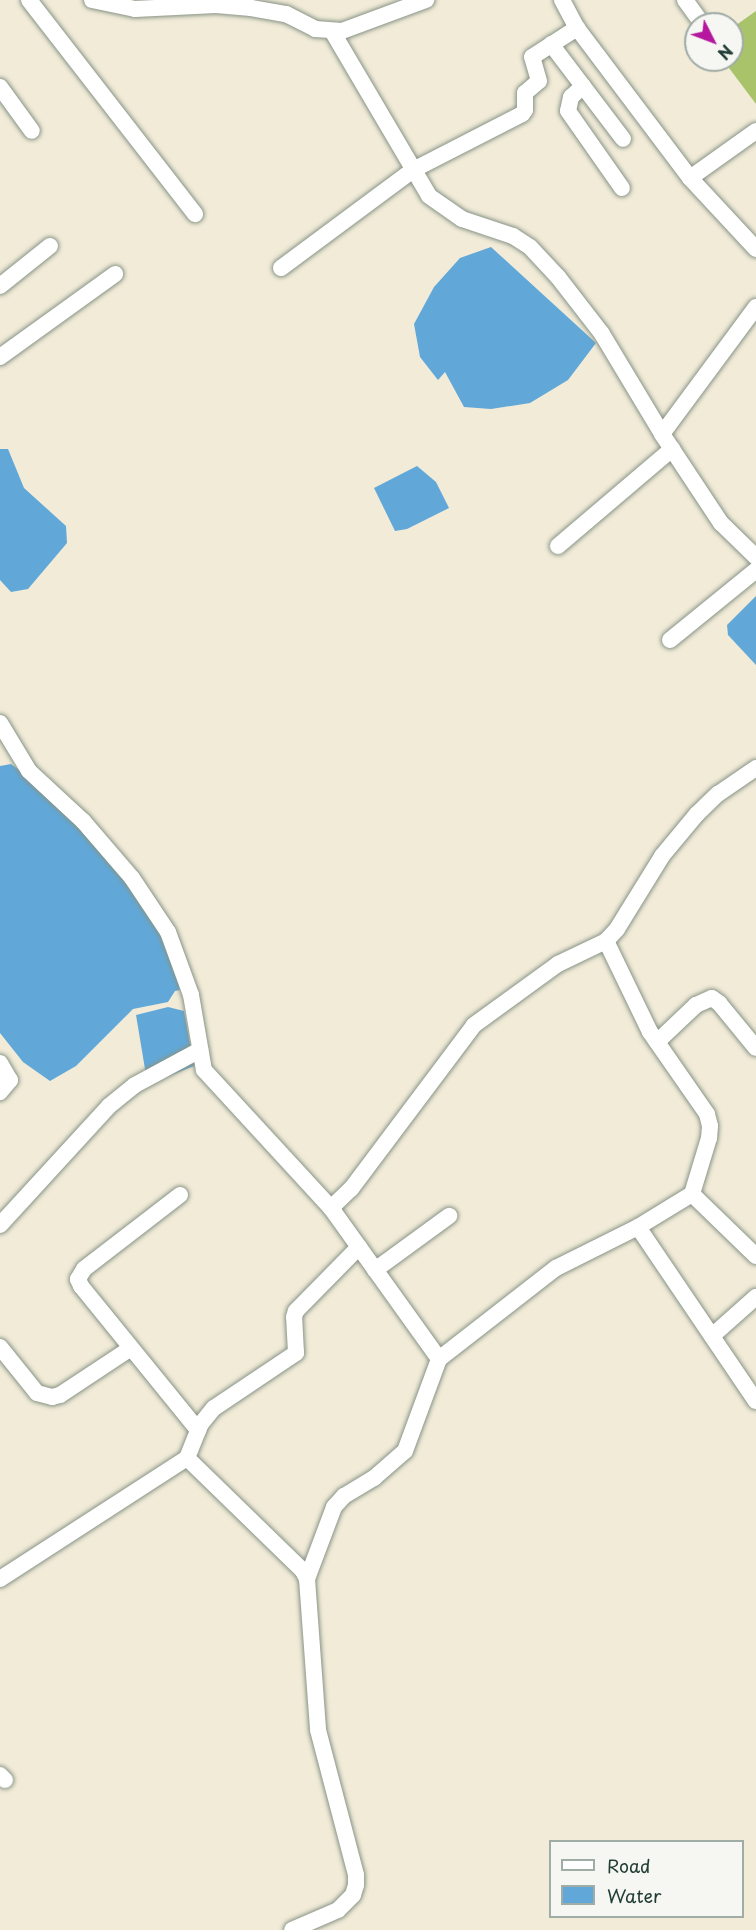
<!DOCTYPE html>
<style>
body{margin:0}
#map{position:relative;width:756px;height:1930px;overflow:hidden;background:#f1ebd8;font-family:"Playpen Sans",sans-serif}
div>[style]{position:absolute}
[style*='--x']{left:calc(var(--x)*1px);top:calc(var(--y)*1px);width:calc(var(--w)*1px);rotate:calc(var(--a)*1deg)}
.green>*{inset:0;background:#a8c369}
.water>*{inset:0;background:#61a8d8}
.roads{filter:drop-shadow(0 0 2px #889486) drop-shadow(0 0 2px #889486)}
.street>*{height:16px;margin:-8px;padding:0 8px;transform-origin:8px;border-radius:8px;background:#fff}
span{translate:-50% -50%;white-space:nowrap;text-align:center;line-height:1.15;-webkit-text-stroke:5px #f6f6f2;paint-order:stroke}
.legend{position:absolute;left:549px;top:1840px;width:195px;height:78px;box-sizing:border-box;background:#f6f6f2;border:2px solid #a0aca6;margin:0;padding:8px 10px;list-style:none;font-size:18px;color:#1f3d34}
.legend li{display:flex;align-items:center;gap:12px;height:30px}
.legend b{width:30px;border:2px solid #a0aca6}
.north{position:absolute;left:684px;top:12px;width:60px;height:60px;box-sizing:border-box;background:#f6f6f2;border:2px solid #a0aca6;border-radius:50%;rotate:132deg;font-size:16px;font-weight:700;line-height:24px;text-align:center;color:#1f3d34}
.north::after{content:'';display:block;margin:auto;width:21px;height:27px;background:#b5179e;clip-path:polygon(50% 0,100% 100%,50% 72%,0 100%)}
</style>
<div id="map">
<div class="green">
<i style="clip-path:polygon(756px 11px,756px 104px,723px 60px,732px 60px,732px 28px)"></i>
</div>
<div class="water">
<i style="clip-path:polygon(491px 247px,596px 343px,568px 380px,530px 403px,491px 409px,464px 407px,445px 372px,438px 380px,420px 357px,414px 324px,434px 287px,460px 258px)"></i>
<i style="clip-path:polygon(0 449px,8px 449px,24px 488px,66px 526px,67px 543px,28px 589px,11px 592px,0 580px)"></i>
<i style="clip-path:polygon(417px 466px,436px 482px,449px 508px,407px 529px,395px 531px,374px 488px)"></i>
<i style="clip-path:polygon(756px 596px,756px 665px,728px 635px,727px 625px)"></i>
<i style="clip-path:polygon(11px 764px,63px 802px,168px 932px,180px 990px,175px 991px,168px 1002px,133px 1009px,76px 1066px,50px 1081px,23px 1062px,0 1033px,0 766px)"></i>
<i style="clip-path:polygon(168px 1007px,184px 1011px,194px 1066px,164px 1078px,146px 1075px,136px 1015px)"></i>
</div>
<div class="roads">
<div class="street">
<i style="--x:29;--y:0;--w:271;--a:52.2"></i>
<i style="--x:92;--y:0;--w:44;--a:11.8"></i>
<i style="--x:135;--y:9;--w:81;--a:-2.8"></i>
<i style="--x:216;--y:5;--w:35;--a:5"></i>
<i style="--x:251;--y:8;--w:36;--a:10"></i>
<i style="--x:286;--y:14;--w:33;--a:27"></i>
<i style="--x:315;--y:29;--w:27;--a:4"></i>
<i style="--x:342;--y:31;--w:90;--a:-20.3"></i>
<i style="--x:562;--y:0;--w:32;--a:62"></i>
<i style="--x:577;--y:28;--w:188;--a:53"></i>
<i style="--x:690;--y:178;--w:97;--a:47.1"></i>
<i style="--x:685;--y:0;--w:29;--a:54"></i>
<i style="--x:332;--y:31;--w:191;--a:59.5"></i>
<i style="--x:429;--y:196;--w:40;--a:34.9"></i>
<i style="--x:462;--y:219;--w:54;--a:18.4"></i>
<i style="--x:513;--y:236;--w:20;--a:33"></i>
<i style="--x:530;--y:247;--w:41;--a:47"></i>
<i style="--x:558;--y:277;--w:72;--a:52.3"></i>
<i style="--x:602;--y:334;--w:117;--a:59"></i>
<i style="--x:662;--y:434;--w:107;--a:56.5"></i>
<i style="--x:721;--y:523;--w:49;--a:44.2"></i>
<i style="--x:551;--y:44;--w:119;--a:52.8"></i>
<i style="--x:583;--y:86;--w:16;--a:137"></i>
<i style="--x:571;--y:97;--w:14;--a:102"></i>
<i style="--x:568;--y:111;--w:94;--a:55"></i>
<i style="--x:0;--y:87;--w:54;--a:54"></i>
<i style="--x:690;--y:178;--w:81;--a:-35.5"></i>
<i style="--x:281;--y:268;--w:164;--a:-36.6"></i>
<i style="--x:413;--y:170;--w:123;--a:-27.2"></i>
<i style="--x:522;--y:114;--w:5;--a:-53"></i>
<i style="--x:525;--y:110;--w:17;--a:-90"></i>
<i style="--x:525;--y:93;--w:18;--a:-41"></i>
<i style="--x:539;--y:81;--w:25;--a:-106"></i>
<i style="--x:532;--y:57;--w:54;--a:-32.8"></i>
<i style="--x:0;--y:286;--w:64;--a:-38.7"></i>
<i style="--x:0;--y:357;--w:142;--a:-35.8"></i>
<i style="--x:662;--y:434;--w:158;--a:-53.5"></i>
<i style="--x:558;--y:546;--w:150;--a:-40.4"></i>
<i style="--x:670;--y:640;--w:111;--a:-39.1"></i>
<i style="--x:0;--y:723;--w:56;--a:58.9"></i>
<i style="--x:29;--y:771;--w:74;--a:42.8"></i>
<i style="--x:83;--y:821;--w:75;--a:49.3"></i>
<i style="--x:132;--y:878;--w:65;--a:56.3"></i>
<i style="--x:168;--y:932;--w:67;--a:69.9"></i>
<i style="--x:191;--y:995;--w:76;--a:80.2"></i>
<i style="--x:204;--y:1070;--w:188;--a:47.4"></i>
<i style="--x:331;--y:1208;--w:186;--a:54.4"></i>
<i style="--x:657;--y:1042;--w:54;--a:-43.5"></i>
<i style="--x:696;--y:1005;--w:17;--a:-24"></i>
<i style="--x:712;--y:998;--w:9;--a:36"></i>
<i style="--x:719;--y:1003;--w:58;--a:50.6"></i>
<i style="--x:0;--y:1063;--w:20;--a:60"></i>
<i style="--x:10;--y:1080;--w:16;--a:130"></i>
<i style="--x:692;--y:1194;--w:89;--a:44.1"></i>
<i style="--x:180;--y:1195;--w:121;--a:142.4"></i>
<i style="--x:84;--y:1269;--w:12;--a:121"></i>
<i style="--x:78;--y:1279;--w:8;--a:67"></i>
<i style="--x:81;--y:1286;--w:186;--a:50.9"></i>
<i style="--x:331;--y:1208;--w:28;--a:-44"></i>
<i style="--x:351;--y:1189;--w:205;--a:-53.1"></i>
<i style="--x:474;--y:1025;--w:104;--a:-36"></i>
<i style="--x:558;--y:964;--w:53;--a:-25.6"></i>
<i style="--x:606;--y:941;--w:16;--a:-47"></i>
<i style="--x:617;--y:929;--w:86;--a:-58.3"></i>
<i style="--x:662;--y:856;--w:55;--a:-50.2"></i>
<i style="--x:697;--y:814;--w:29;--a:-44"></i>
<i style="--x:718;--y:794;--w:46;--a:-34.4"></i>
<i style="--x:0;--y:1225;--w:161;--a:-47.5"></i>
<i style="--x:109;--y:1106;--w:33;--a:-39"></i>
<i style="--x:135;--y:1085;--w:74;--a:-28.3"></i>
<i style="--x:638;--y:1227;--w:210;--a:55.9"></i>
<i style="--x:375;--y:1270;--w:92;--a:-36.1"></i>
<i style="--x:712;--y:1336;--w:59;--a:-41.6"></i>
<i style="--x:0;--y:1347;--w:59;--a:51.2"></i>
<i style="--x:37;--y:1393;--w:16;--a:15"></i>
<i style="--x:52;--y:1397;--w:8;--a:-14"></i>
<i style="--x:60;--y:1395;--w:85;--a:-33.5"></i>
<i style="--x:187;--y:1458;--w:162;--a:44.2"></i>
<i style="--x:303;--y:1571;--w:9;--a:63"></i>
<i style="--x:307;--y:1579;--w:151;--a:85.8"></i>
<i style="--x:318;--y:1730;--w:150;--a:75.3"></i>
<i style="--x:356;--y:1875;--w:10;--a:90"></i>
<i style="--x:356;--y:1885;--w:10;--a:107"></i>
<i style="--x:353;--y:1895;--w:21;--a:135"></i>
<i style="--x:338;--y:1910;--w:50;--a:156.5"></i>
<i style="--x:0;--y:1579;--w:223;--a:-32.9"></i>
<i style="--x:187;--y:1458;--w:35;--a:-68"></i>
<i style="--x:200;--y:1425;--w:22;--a:-51"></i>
<i style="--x:214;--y:1408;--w:99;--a:-33.9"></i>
<i style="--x:296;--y:1353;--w:36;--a:-93"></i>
<i style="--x:294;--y:1317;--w:6;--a:-72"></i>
<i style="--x:296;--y:1311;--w:90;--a:-45.5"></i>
<i style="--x:307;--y:1579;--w:77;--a:-69.4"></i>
<i style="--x:334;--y:1507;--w:15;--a:-48"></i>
<i style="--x:344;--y:1496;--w:35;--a:-31"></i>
<i style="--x:374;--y:1478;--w:41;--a:-41.1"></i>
<i style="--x:405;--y:1451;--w:98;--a:-69.7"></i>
<i style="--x:439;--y:1359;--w:148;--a:-37.9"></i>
<i style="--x:556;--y:1268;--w:92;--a:-26.6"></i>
<i style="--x:638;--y:1227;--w:63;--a:-31.4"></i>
<i style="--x:692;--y:1194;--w:59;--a:-73.1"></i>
<i style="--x:709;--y:1138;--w:12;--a:-85"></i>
<i style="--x:710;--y:1126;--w:12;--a:-104"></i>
<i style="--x:707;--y:1114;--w:100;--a:-124.8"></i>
<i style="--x:650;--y:1032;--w:101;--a:-115.8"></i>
<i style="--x:0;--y:1775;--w:7;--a:45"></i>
</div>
</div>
<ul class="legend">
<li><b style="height:8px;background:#fff"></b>Road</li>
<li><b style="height:16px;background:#61a8d8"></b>Water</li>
</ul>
<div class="north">N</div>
</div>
